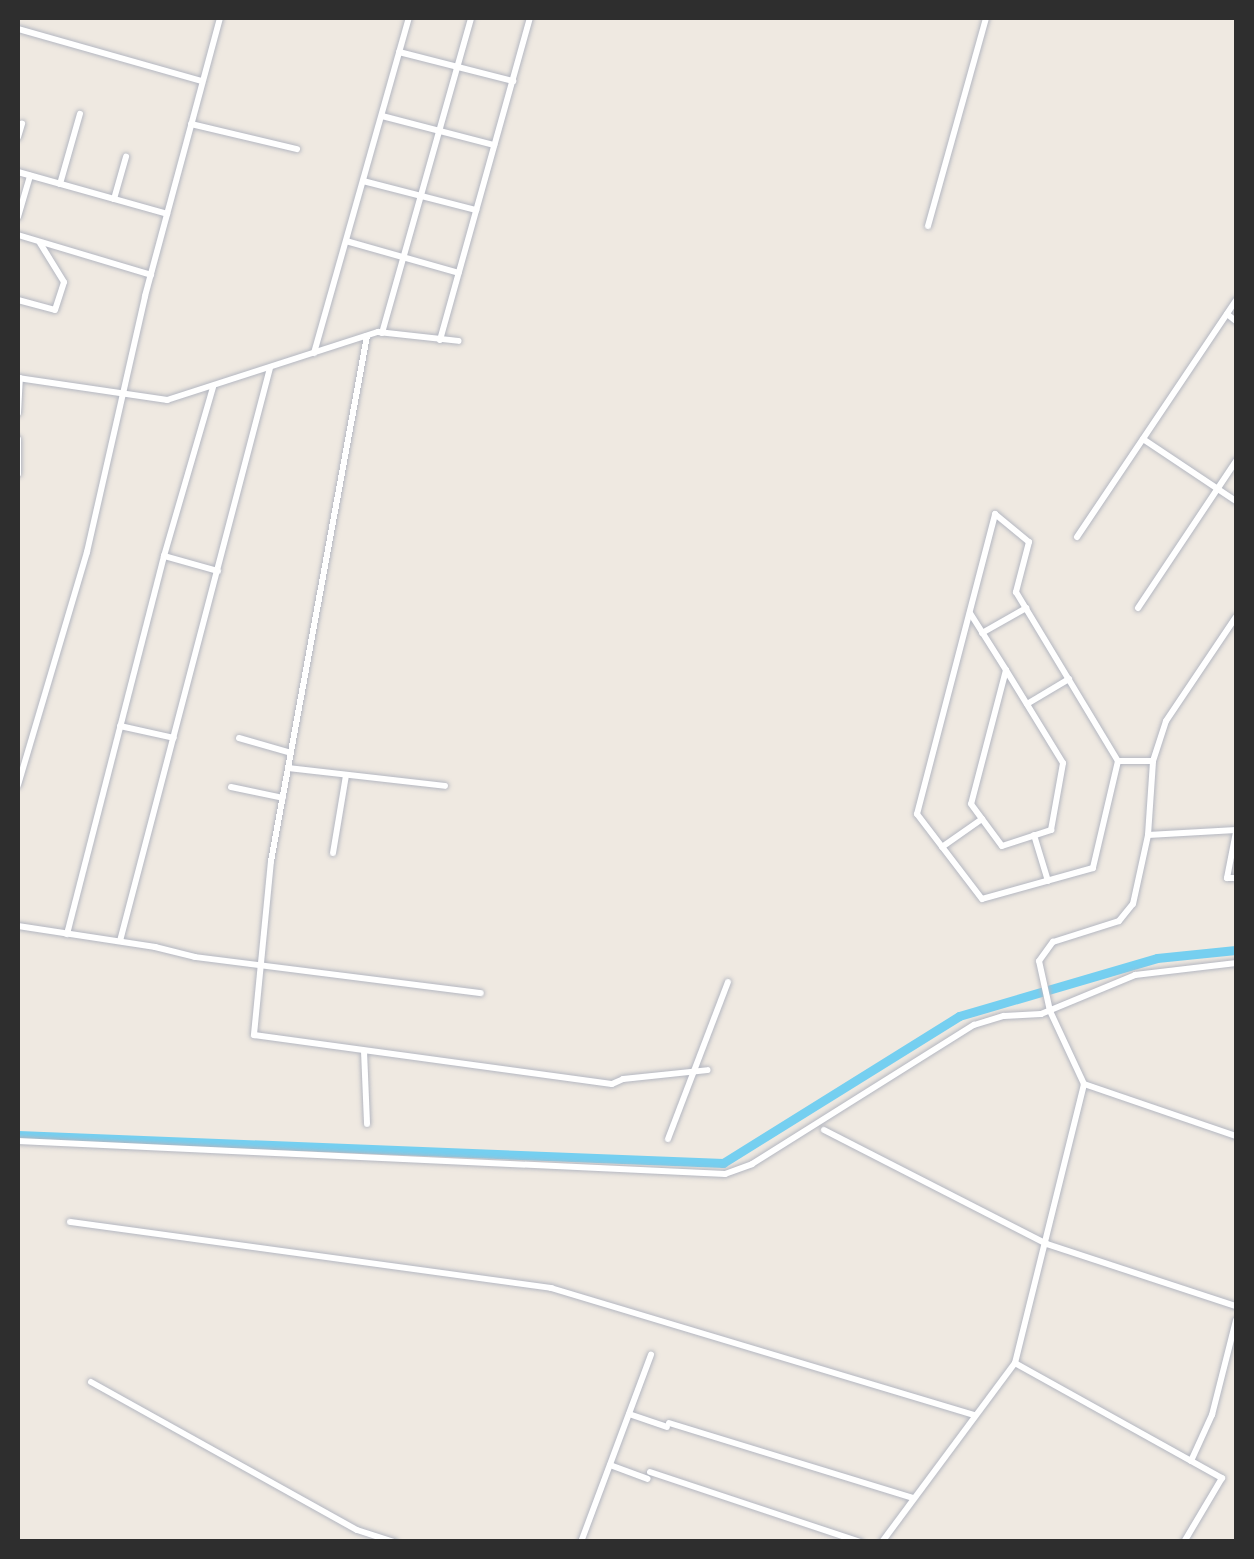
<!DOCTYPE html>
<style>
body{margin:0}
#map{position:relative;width:1254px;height:1559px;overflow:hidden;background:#efe9e1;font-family:Rubik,sans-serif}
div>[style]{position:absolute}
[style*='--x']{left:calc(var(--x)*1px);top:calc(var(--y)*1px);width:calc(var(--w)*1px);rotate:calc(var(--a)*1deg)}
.canal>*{height:9px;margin:-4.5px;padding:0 4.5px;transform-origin:4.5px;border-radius:4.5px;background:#75cff0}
.roads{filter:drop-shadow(0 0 2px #b4b7c1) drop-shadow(0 0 2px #b4b7c1)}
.street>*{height:6px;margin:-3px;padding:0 3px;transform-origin:3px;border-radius:3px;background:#fff}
span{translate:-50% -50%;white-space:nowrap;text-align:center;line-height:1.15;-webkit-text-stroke:10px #fff;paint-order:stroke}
.frame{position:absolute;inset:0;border:20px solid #2e2e2e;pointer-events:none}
</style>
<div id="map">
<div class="canal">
<i style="--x:18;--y:1135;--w:706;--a:2.27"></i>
<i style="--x:723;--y:1163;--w:278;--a:-31.9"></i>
<i style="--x:959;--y:1016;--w:206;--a:-16.3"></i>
<i style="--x:1157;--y:958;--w:79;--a:-5.8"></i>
</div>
<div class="roads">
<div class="street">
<i style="--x:18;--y:29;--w:191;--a:15.8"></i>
<i style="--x:399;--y:52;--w:118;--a:14.3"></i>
<i style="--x:382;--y:116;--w:116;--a:14.5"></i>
<i style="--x:191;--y:124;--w:109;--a:13.3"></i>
<i style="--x:18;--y:137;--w:14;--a:-73"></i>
<i style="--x:18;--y:172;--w:155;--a:15.7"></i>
<i style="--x:363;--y:181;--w:117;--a:14.4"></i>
<i style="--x:60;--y:184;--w:73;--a:-74.1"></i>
<i style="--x:114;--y:199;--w:44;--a:-74.1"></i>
<i style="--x:18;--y:217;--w:43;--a:-73.7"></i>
<i style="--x:928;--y:226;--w:216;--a:-74.4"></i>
<i style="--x:18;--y:235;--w:139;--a:16.7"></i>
<i style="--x:346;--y:241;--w:117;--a:15.8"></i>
<i style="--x:18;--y:300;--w:38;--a:15"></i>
<i style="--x:55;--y:310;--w:29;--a:-72"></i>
<i style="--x:64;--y:282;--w:46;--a:-121.6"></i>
<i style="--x:1227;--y:314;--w:11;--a:38"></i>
<i style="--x:382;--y:333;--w:327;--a:-74.2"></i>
<i style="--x:367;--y:336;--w:534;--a:100.36"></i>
<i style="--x:271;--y:861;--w:175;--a:95.6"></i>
<i style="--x:254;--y:1035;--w:361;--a:7.8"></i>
<i style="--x:612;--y:1084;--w:12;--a:-24"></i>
<i style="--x:623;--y:1079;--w:85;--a:-6"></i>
<i style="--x:440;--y:340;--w:334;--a:-74.4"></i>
<i style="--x:314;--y:353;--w:348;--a:-74.2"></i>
<i style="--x:18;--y:378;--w:151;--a:8.4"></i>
<i style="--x:167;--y:400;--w:222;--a:-17.9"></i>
<i style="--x:378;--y:332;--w:81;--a:6.3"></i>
<i style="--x:18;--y:413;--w:35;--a:-87"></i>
<i style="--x:18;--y:439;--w:35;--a:90"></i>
<i style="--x:1143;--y:439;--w:112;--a:33.7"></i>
<i style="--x:995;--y:514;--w:44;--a:39.5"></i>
<i style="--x:1029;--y:542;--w:52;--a:104.6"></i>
<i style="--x:1016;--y:592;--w:197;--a:58.9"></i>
<i style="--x:1118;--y:761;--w:110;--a:103.2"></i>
<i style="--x:1093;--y:868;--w:115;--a:164.4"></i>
<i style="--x:982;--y:899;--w:107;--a:-127.4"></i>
<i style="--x:917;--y:814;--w:310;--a:-75.4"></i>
<i style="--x:1077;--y:537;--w:285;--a:-56.1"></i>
<i style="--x:164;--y:556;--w:56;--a:15.5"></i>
<i style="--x:1138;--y:608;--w:177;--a:-56.3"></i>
<i style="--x:970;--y:613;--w:67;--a:57.7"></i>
<i style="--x:1006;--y:670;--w:138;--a:104.6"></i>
<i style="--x:971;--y:804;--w:52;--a:53.6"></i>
<i style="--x:1002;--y:846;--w:52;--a:-18.1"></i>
<i style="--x:1051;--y:830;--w:68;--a:-79.8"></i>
<i style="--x:1063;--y:763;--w:109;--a:-121.5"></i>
<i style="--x:982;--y:633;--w:51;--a:-29.6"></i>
<i style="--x:1027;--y:704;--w:49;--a:-30.8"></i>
<i style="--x:120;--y:726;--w:55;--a:12.5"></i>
<i style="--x:239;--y:738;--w:54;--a:16.1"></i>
<i style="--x:1118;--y:761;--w:35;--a:0"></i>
<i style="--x:1153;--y:761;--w:42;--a:-72"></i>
<i style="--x:1166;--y:721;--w:125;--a:-56.1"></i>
<i style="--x:288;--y:768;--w:158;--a:6.5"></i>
<i style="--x:18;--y:785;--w:243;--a:-73.5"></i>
<i style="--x:87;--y:552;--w:262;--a:-77.2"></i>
<i style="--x:145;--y:296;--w:288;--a:-74.9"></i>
<i style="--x:231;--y:787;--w:53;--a:11.9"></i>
<i style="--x:1236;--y:832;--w:47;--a:101.1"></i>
<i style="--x:1227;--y:878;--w:9;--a:0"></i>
<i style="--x:1034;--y:835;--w:48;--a:73.1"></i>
<i style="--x:1148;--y:835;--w:88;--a:-3.3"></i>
<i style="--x:942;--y:847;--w:49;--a:-35"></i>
<i style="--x:333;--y:853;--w:79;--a:-80.5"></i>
<i style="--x:18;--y:926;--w:139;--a:8.7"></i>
<i style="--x:155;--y:947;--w:41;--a:14"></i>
<i style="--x:195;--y:957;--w:288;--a:7.2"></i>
<i style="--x:67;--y:934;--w:390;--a:-75.6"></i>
<i style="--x:164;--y:556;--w:176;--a:-73.8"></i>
<i style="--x:120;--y:941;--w:592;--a:-75.33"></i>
<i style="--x:364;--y:1051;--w:73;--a:87.6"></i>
<i style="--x:1084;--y:1084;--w:161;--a:18.9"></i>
<i style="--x:824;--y:1130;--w:250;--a:27.1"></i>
<i style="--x:1047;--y:1244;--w:199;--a:18.2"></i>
<i style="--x:668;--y:1139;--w:168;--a:-69.1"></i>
<i style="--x:18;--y:1141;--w:708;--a:2.67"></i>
<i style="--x:725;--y:1174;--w:29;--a:-20"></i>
<i style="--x:752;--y:1164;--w:262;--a:-32.1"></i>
<i style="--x:974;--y:1025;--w:31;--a:-17"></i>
<i style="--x:1004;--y:1016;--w:37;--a:-3"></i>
<i style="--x:1041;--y:1014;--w:102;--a:-22.5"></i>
<i style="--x:1135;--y:975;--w:102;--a:-6.8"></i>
<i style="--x:70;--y:1222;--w:486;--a:7.8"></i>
<i style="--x:551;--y:1288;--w:443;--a:16.7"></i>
<i style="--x:1015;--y:1363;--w:237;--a:29.1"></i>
<i style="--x:1222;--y:1478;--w:74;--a:120.7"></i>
<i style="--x:91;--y:1382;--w:304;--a:29.1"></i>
<i style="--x:357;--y:1530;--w:40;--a:18"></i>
<i style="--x:629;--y:1414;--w:40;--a:18.9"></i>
<i style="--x:669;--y:1423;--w:255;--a:17.1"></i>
<i style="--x:1191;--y:1461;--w:51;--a:-65.5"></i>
<i style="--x:1212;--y:1415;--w:98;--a:-75.8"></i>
<i style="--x:610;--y:1465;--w:40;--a:20.2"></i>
<i style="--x:650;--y:1472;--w:222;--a:18.4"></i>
<i style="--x:581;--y:1542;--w:200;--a:-69.5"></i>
<i style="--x:882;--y:1542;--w:223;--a:-53.4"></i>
<i style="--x:1015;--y:1363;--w:287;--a:-76.1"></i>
<i style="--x:1084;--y:1084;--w:81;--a:-115"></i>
<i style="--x:1050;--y:1011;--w:51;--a:-102.4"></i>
<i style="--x:1039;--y:961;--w:24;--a:-54"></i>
<i style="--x:1053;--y:942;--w:69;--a:-17.7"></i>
<i style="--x:1119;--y:921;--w:22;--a:-51"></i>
<i style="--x:1133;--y:904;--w:71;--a:-77.7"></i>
<i style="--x:1148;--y:835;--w:74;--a:-86.1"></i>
</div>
</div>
<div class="frame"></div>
</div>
